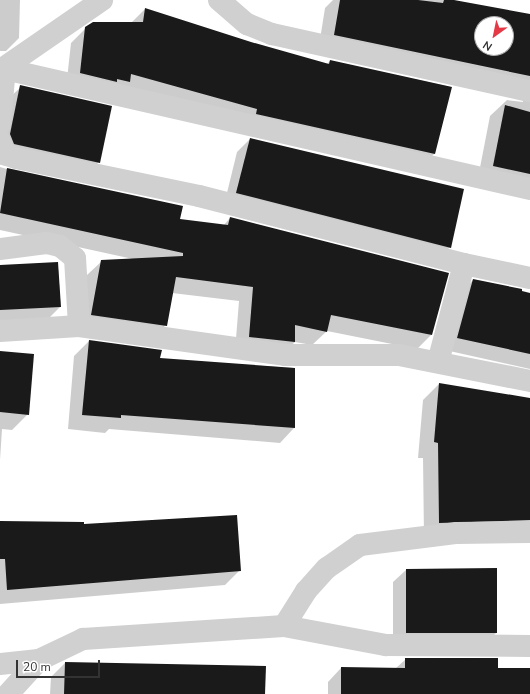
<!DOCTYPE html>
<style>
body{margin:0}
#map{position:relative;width:530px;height:694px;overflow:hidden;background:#fff;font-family:"Nunito Sans",sans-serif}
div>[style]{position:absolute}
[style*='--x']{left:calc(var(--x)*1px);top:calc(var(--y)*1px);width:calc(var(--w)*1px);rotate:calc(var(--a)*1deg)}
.shadow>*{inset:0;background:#0003}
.building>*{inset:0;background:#1a1a1a}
.street>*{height:22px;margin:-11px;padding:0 11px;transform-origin:11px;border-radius:11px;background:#d0d0d0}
span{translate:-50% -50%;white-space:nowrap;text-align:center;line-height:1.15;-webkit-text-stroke:4px #fff;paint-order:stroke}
.north{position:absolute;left:474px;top:16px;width:40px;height:40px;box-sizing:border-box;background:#fff;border:1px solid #adadad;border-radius:50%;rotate:213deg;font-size:11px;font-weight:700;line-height:16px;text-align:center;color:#333}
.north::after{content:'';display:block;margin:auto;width:14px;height:18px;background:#e63946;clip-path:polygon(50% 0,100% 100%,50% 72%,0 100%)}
.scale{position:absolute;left:16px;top:660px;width:84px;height:18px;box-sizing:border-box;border:2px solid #333;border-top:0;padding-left:5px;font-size:12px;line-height:14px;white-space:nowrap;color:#333;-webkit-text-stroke:3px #fff;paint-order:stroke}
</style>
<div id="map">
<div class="shadow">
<i style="clip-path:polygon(0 0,20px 0,19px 38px,6px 51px,0 51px)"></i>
<i style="clip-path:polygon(evenodd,333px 0,451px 0,530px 15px,530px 195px,477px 183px,490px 116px,507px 100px,523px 102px,522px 98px,318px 52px,325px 8px,333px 0,482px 24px,506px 24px,506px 48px,482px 48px,482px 24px)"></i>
<i style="clip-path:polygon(145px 9px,251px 43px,327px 64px,330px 61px,451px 87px,434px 154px,419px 169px,66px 88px,71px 43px,86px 28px,131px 23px)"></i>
<i style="clip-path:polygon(21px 87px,99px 162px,86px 175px,1px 157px,8px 99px)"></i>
<i style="clip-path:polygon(250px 139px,450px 247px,437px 260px,224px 205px,237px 152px)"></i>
<i style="clip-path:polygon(0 167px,179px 220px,223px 226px,230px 218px,431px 335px,417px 349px,327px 331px,312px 345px,295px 342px,280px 356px,235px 351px,239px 301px,172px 293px,166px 325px,151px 339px,77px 329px,87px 275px,102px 261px,133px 259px,0 230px)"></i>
<i style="clip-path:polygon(0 266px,60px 307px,46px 321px,0 324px)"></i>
<i style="clip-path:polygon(473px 280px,530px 294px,530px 369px,445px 350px,461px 293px)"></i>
<i style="clip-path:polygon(89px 341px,159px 359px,294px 368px,294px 428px,280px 443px,109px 429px,105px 433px,68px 429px,74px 356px)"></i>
<i style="clip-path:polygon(0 352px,28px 414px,12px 430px,2px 429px,0 460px)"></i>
<i style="clip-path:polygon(439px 384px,530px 399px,530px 537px,424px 538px,423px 458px,418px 458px,423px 400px)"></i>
<i style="clip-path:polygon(0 525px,83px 525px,240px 570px,225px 585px,0 604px)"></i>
<i style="clip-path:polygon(406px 570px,496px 633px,484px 646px,393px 645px,393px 582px)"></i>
<i style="clip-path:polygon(406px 659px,497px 669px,530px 669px,530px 694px,328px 694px,328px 682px,341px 668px,396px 668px)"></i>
<i style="clip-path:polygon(65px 663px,264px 694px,50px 694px,51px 677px)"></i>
</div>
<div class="building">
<i style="clip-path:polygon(evenodd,340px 0,418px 0,443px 3px,444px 0,454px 0,530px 14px,530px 76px,334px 35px,340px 0,482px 24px,506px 24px,506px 48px,482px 48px,482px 24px)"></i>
<i style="clip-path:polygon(145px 8px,251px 42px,329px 64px,330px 60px,452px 87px,435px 154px,256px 114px,257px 109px,131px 74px,130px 82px,117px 79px,117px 82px,80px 73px,85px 27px,93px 22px,143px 22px)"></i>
<i style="clip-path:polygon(20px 85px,112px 106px,100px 163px,14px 144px,10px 134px)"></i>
<i style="clip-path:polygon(505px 105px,530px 112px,530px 174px,493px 166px)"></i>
<i style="clip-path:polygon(250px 138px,464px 189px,451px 248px,236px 193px)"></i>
<i style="clip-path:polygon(7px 168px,183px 206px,180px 219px,228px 225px,230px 217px,449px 273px,432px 335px,331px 315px,327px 332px,295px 325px,295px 342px,249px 337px,253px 287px,176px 277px,167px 326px,91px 315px,101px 260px,183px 256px,183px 253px,0 213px)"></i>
<i style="clip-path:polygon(58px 262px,61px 307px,0 310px,0 265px)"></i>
<i style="clip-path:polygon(473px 279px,522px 289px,522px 291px,530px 293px,530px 354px,457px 338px)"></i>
<i style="clip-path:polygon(89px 340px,162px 350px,160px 358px,295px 368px,295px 428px,121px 415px,121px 418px,82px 415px)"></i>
<i style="clip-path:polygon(0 351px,34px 354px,29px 415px,0 412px)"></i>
<i style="clip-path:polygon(439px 383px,530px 398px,530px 520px,439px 523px,438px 443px,434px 442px)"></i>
<i style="clip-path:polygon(237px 515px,241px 571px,7px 590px,5px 559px,0 559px,0 521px,84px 522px,84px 524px)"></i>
<i style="clip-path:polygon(497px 568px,497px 633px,406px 633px,406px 569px)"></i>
<i style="clip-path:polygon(405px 658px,498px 658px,498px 668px,530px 668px,530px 694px,341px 694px,341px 667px,405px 668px)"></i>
<i style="clip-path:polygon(65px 662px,266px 666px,265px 694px,64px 694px)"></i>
</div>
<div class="street">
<i style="--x:219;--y:0;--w:37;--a:41"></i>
<i style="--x:247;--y:24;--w:27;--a:22"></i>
<i style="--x:272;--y:34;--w:264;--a:12.5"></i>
<i style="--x:0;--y:68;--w:544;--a:12.86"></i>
<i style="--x:0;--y:124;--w:57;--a:-85"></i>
<i style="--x:5;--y:67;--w:118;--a:-34.6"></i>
<i style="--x:0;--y:141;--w:14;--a:73"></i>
<i style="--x:4;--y:154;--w:13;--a:18"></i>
<i style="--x:16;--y:158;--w:187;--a:11.7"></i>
<i style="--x:199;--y:196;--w:274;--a:14.4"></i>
<i style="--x:464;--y:264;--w:67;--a:12"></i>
<i style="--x:0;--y:249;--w:47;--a:-7.3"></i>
<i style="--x:47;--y:243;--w:13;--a:13"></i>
<i style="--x:60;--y:246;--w:19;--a:39"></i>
<i style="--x:75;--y:258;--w:68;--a:86.6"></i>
<i style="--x:0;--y:331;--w:79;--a:-3.6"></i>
<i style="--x:79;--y:326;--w:208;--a:8"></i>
<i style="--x:285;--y:355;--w:114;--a:0"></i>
<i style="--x:399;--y:355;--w:134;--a:11.2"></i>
<i style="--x:438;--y:362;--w:101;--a:-75.1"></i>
<i style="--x:284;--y:626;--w:104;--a:10.6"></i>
<i style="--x:386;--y:645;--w:144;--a:0.4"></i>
<i style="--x:0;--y:664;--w:39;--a:-6"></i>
<i style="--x:8;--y:694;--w:46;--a:-47.6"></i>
<i style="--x:39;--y:660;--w:49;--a:-25.5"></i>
<i style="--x:83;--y:639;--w:201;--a:-3.7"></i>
<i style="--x:284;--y:626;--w:41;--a:-57.8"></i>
<i style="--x:306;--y:591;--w:31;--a:-48"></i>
<i style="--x:327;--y:568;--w:40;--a:-34.9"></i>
<i style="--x:360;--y:545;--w:98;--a:-7.1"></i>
<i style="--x:457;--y:533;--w:73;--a:-0.8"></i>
</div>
<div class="north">N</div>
<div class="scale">20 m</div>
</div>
